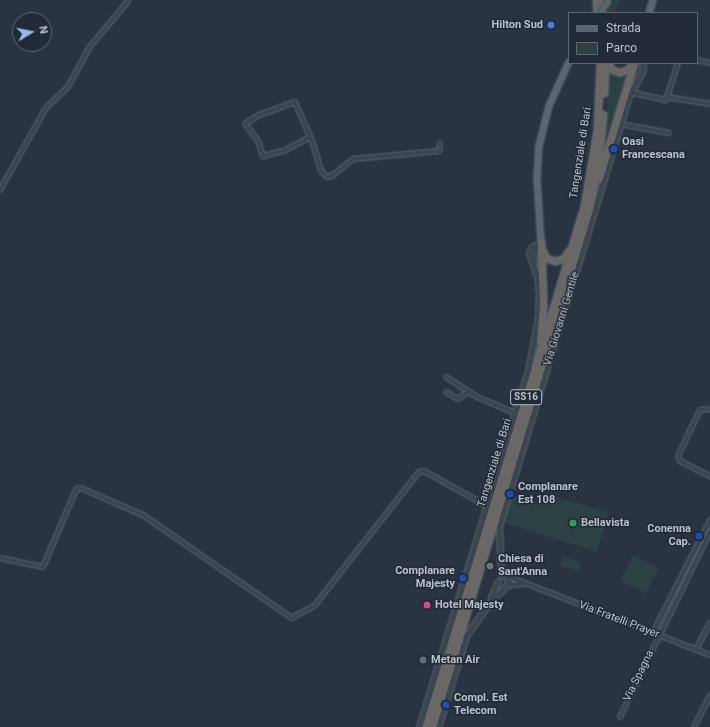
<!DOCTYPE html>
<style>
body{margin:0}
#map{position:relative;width:710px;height:727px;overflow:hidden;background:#293341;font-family:Roboto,sans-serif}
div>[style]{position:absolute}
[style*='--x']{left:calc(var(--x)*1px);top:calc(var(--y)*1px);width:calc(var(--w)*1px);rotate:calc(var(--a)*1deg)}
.green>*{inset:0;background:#2c4143}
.roads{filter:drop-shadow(0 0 1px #5b636f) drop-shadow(0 0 1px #5b636f)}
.minor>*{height:4px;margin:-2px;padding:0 2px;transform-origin:2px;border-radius:2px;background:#3d4551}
.tertiary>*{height:5px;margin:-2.5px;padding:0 2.5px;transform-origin:2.5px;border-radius:2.5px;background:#3d4551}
.primary>*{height:6px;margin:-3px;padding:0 3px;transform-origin:3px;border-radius:3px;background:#5b6471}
.trunk>*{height:7px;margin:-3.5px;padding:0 3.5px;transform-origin:3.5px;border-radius:3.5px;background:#696866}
.bridges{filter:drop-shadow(0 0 1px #474e5b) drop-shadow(0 0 1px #474e5b)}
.primary-bridge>*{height:6px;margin:-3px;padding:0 3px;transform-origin:3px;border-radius:3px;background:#5b6471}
.dots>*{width:11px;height:11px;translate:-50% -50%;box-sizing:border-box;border:2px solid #222a37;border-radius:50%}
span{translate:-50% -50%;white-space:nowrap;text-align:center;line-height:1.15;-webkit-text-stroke:3px #222a37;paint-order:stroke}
.shield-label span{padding:1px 3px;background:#222a37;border:1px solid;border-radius:3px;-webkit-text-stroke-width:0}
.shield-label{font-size:10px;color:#bac0cb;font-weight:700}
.poi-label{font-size:11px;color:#bac0cb;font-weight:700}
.right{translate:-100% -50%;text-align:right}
.left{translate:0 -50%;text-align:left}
.street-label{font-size:11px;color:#bac0cb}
.legend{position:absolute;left:568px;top:12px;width:130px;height:52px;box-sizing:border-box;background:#222a37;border:1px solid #5f6672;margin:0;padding:5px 7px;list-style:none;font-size:12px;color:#bac0cb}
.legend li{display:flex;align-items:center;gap:8px;height:20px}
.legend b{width:20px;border:1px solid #5f6672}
.north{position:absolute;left:12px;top:12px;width:40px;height:40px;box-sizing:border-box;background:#222a37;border:1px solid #5f6672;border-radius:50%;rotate:80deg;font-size:11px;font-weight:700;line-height:16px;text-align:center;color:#bac0cb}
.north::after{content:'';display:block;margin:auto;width:14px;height:18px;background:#98b8f2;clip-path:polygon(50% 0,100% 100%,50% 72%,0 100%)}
</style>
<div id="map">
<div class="green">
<i style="clip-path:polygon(613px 0,621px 0,613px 13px,607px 13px)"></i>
<i style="clip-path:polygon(608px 68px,628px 71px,601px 167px,607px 110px)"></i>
<i style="clip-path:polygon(511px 494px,544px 505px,548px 494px,609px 513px,597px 552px,502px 522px)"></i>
<i style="clip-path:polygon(633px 555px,659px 568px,646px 594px,620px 581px)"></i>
<i style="clip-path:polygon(563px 556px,582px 562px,579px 571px,560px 566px)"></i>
</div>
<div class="roads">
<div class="minor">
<i style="--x:697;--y:60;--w:13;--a:13"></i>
<i style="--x:630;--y:92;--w:37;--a:13"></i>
<i style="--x:666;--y:100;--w:39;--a:-72"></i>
<i style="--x:667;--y:97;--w:44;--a:9.2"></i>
<i style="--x:620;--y:124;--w:50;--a:10.4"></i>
<i style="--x:310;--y:137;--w:27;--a:152"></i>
<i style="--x:286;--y:150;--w:24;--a:165"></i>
<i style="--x:263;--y:156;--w:16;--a:-108"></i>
<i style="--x:258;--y:141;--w:21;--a:-127"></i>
<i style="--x:245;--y:124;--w:17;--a:-33"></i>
<i style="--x:259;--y:115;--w:38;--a:-20"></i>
<i style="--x:295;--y:102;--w:43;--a:66.4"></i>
<i style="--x:312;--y:141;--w:31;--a:73"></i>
<i style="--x:321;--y:171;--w:8;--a:45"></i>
<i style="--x:327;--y:177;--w:5;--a:-11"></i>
<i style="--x:332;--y:176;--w:27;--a:-39"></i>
<i style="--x:353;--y:159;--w:86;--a:-5.3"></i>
<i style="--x:439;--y:151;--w:8;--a:-83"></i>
<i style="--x:0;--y:190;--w:94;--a:-60.7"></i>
<i style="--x:46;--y:108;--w:30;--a:-44"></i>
<i style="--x:68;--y:87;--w:44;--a:-61.7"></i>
<i style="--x:89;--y:48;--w:62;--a:-50.2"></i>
<i style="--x:446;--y:377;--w:37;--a:33"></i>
<i style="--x:477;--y:397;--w:41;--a:22.8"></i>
<i style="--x:446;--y:392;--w:14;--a:30"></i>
<i style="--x:458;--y:399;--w:12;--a:-35"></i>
<i style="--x:710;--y:409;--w:10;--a:174"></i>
<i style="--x:700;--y:410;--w:51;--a:115.6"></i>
<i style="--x:678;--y:456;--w:5;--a:68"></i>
<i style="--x:680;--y:461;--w:34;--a:27"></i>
<i style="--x:0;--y:558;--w:44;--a:11.8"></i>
<i style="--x:43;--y:567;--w:82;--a:-66.9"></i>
<i style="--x:75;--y:492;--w:5;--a:-53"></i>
<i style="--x:78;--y:488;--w:5;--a:11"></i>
<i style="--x:83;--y:489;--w:65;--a:23.4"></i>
<i style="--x:143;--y:515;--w:181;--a:34.7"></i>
<i style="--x:292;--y:618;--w:26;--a:-29"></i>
<i style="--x:315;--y:605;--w:169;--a:-52"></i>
<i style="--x:419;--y:472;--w:5;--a:-11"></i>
<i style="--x:424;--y:471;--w:72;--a:29.1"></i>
<i style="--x:507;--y:576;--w:218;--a:21.3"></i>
<i style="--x:508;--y:585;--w:15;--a:-4"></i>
<i style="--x:653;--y:633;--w:127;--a:-63.2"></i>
<i style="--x:696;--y:650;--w:30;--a:-63"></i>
<i style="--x:620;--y:717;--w:206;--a:-64.1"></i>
<i style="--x:694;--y:727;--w:36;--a:-63"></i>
</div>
<div class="tertiary">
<i style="--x:533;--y:263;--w:18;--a:-81"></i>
<i style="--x:501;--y:575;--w:49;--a:-92.3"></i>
<i style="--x:499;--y:526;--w:447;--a:-73.2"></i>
<i style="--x:628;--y:98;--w:32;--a:-62"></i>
<i style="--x:643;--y:70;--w:7;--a:-98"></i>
<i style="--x:491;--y:598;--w:18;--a:-68"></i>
<i style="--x:419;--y:727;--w:372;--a:-73"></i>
<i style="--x:528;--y:371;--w:54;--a:-79.3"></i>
<i style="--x:538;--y:318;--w:24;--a:-88"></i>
<i style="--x:539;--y:294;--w:15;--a:-94"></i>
<i style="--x:538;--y:279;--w:28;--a:-109"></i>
<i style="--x:529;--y:253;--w:7;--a:-63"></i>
<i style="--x:532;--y:247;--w:10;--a:-29"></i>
<i style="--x:438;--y:727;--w:95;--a:-72.9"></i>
<i style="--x:466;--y:636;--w:39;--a:-55"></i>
<i style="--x:488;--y:604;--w:30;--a:-45"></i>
<i style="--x:509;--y:583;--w:7;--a:-106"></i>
<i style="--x:507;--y:576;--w:6;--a:-171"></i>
</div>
<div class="primary">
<i style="--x:649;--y:13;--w:14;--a:-73"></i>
<i style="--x:541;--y:242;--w:63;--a:-93.6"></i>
<i style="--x:537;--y:179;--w:33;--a:-87"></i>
<i style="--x:539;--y:146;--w:41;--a:-76"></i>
<i style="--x:549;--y:106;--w:48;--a:-65.6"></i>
</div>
<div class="trunk">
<i style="--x:596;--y:0;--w:13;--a:86"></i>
<i style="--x:601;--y:0;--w:13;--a:86"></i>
<i style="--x:609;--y:63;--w:6;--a:72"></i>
<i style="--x:611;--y:69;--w:9;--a:21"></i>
<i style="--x:619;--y:72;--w:9;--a:-18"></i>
<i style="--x:628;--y:69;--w:8;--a:-50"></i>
<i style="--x:604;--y:93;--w:30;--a:-88"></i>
<i style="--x:599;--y:178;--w:120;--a:-73.1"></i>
<i style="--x:542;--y:249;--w:10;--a:66"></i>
<i style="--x:546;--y:258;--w:9;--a:18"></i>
<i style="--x:555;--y:261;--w:9;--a:-18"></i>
<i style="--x:564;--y:258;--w:8;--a:-60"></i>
<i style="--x:540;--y:340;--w:36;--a:-85"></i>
<i style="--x:543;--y:304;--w:62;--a:-91.8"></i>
<i style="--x:426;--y:727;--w:544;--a:-73.13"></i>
<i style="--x:584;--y:206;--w:77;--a:-80.3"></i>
<i style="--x:597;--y:130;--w:67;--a:-87.4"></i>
<i style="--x:432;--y:727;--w:541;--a:-73.14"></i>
<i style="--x:589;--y:209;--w:49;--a:-79.4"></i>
<i style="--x:598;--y:161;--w:47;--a:-83.9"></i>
</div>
</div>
<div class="bridges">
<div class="primary-bridge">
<i style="--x:601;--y:13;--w:13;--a:-58"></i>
</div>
</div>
<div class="dots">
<i style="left:551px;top:25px;background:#3f7fe0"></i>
<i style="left:614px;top:149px;background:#1a4fb4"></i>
<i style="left:510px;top:494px;background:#1a4fb4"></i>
<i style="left:573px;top:523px;background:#2e9e5b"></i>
<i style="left:699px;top:536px;background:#1a4fb4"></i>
<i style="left:490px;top:566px;background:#6b7280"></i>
<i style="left:463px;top:578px;background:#1a4fb4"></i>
<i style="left:427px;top:605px;background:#d1479c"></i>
<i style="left:423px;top:660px;background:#5c6f8a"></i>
<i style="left:446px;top:705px;background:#1a4fb4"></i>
</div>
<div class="shield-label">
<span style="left:526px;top:397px">SS16</span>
</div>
<div class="poi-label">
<span class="right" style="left:543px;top:25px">Hilton Sud</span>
<span class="left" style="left:622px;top:149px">Oasi<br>Francescana</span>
<span class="left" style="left:518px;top:494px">Complanare<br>Est 108</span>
<span class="left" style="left:581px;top:523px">Bellavista</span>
<span class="right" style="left:691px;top:536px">Conenna<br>Cap.</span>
<span class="left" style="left:498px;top:566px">Chiesa di<br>Sant'Anna</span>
<span class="right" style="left:455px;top:578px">Complanare<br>Majesty</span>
<span class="left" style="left:435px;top:605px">Hotel Majesty</span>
<span class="left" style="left:431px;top:660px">Metan Air</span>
<span class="left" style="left:454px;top:705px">Compl. Est<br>Telecom</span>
</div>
<div class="street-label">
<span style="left:581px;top:153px;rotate:-81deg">Tangenziale di Bari</span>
<span style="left:562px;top:319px;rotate:-73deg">Via Giovanni Gentile</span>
<span style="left:495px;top:463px;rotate:-73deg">Tangenziale di Bari</span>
<span style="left:619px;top:620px;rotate:21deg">Via Fratelli Prayer</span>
<span style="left:639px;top:676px;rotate:-64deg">Via Spagna</span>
</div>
<ul class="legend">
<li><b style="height:5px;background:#5b6471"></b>Strada</li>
<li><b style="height:11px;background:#2c4143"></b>Parco</li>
</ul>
<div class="north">N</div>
</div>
